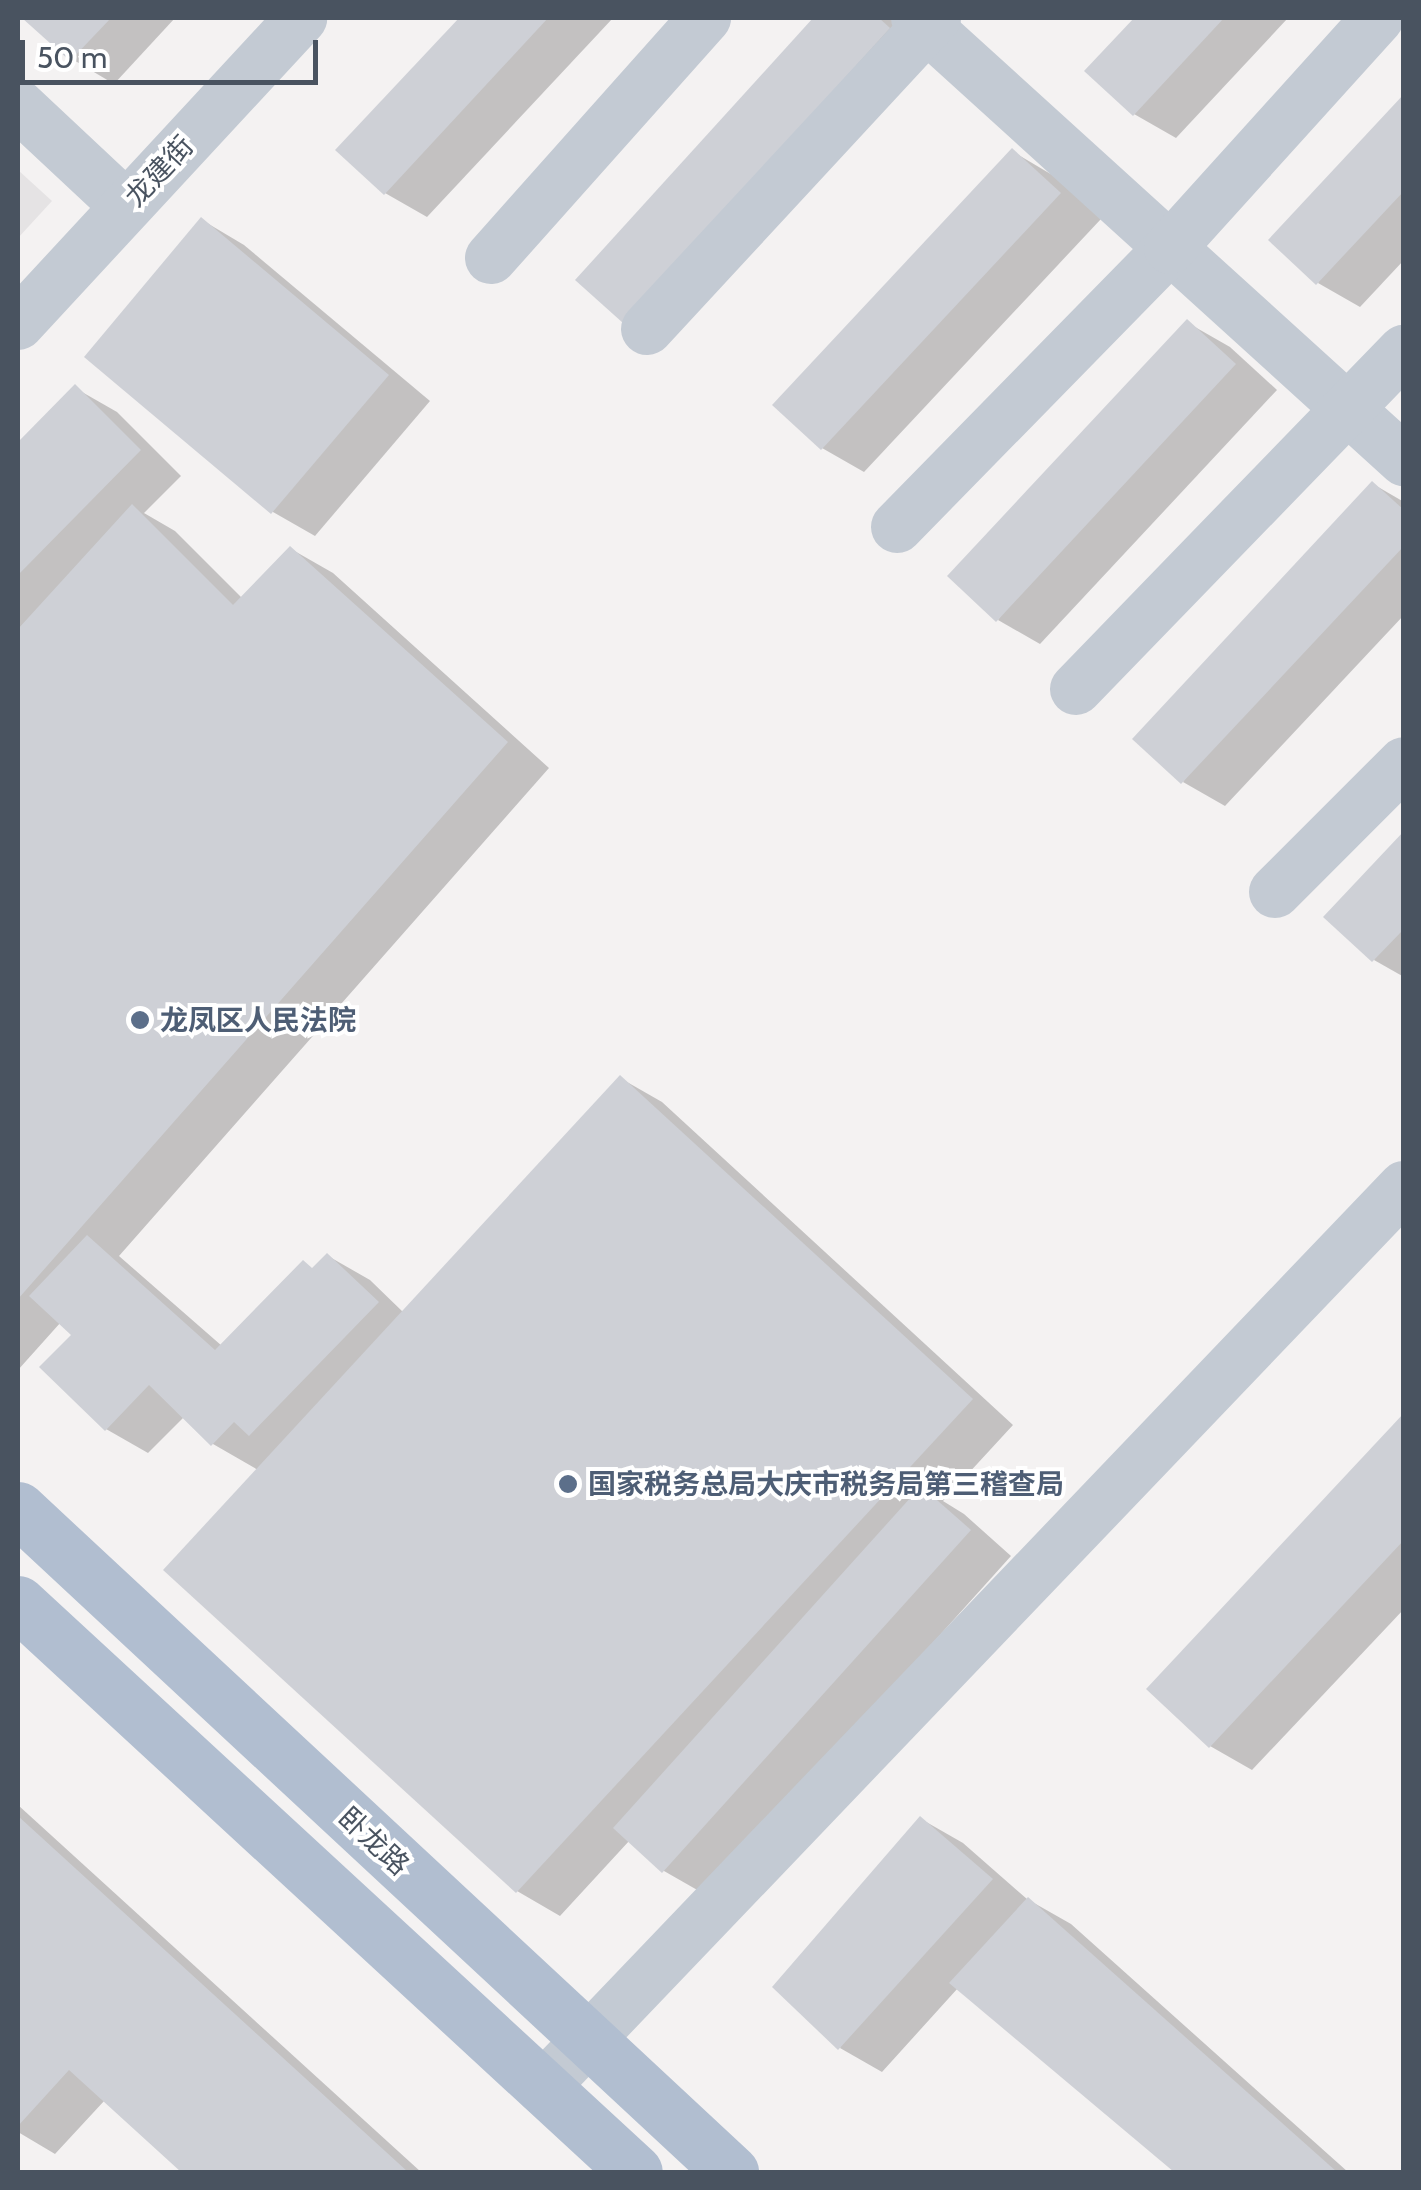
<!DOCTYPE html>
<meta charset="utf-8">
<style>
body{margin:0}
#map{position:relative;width:1421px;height:2190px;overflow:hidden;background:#f4f2f2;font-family:Cabin,"Noto Sans SC",sans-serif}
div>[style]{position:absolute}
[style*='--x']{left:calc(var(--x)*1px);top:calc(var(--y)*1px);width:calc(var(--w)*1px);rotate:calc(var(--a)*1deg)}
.education>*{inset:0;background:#e5e3e4}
.shadow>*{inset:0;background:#0003}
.building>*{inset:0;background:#ced0d6}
.minor>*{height:52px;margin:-26px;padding:0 26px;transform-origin:26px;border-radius:26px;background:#c3cad3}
.major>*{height:55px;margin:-27.5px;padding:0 27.5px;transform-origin:27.5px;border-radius:27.5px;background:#b1bed0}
.dots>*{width:28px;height:28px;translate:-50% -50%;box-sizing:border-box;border:5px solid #fff;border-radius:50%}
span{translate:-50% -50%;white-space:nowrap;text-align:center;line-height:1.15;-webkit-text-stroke:8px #fff;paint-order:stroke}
.street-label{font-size:28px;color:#495360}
.service-label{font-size:28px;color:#4e5e75;font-weight:700}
.left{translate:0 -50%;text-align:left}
.frame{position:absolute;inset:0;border:20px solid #495360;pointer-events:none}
.scale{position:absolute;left:20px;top:40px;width:298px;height:45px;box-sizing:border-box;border:5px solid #495360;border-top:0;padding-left:12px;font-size:30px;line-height:35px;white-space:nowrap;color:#495360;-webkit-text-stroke:8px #fff;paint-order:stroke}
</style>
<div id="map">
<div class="education">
<i style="clip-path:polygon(18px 170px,52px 201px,18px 238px)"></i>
</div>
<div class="shadow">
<i style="clip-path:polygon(26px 18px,175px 18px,114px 84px,72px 59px)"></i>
<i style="clip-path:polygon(462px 18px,613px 18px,427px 217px,385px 193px,339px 150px)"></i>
<i style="clip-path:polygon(816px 18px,890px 18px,931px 54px,578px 280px)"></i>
<i style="clip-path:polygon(1137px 18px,1288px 18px,1176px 138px,1134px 114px,1088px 71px)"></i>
<i style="clip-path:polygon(1404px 97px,1404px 260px,1360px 307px,1318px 283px)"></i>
<i style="clip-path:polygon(1012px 151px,1054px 176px,1101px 219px,864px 472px,822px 448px)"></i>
<i style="clip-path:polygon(202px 220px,244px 245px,430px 401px,315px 536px,273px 512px)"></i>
<i style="clip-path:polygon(1188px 323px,1230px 347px,1277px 390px,1040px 644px,998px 620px)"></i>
<i style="clip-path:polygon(75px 388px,117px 412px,181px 476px,144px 513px,175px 531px,243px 599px,291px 549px,333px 573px,549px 768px,119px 1256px,222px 1346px,328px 1256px,370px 1280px,404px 1313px,620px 1078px,662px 1102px,1013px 1425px,943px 1501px,964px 1514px,1011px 1556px,706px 1895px,664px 1871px,630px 1840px,560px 1916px,517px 1891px,258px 1470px,213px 1444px,185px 1416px,148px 1453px,106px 1429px,74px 1335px,61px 1322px,18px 1370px,18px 445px)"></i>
<i style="clip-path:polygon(1373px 484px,1404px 502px,1404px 615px,1225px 806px,1183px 782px)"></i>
<i style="clip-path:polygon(1404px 834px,1404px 977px,1374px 960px)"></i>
<i style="clip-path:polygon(1404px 1417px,1404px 1609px,1252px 1770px,1210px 1746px)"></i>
<i style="clip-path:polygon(18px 1805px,421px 2172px,185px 2172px,105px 2100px,55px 2154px,18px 2132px)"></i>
<i style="clip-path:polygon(921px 1819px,963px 1843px,1027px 1899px,1071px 1924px,1348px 2172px,1178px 2172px,958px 1988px,882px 2072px,840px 2048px)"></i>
</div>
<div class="building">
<i style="clip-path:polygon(22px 18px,111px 18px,70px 61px)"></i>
<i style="clip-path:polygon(459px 18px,548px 18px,384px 195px,335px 150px)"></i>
<i style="clip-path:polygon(813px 18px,879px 18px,890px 28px,623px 323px,575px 280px)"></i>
<i style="clip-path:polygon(1134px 18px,1224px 18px,1133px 116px,1084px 71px)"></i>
<i style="clip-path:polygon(1404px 94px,1404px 191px,1316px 285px,1268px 240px)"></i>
<i style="clip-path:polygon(1012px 148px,1061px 193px,821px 450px,772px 405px)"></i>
<i style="clip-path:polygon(201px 217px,389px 375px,271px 514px,84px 357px)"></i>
<i style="clip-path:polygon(1187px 319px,1236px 364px,996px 622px,947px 576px)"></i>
<i style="clip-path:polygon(75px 384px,141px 450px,18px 575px,18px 442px)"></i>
<i style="clip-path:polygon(1372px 481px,1404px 510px,1404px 546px,1181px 784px,1132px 739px)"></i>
<i style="clip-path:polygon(132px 504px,233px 605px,290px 546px,508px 742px,18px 1299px,18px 629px)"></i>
<i style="clip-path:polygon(1404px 831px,1404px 929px,1372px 962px,1323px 917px)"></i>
<i style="clip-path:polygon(620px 1075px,973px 1399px,516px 1893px,163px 1570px)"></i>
<i style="clip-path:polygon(87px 1235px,215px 1350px,303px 1260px,312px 1268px,327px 1253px,379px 1302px,249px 1436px,234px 1422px,211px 1446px,149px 1385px,105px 1431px,39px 1367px,71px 1335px,29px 1296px)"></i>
<i style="clip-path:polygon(1404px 1413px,1404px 1540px,1209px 1748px,1146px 1689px)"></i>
<i style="clip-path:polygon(921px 1486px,971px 1530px,662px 1873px,613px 1828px)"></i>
<i style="clip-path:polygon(18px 1816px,408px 2172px,181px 2172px,69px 2070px,18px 2126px)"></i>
<i style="clip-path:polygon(920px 1816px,993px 1879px,838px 2050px,772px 1987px)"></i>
<i style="clip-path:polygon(1028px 1897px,1337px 2172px,1174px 2172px,949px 1983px)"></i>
</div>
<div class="minor">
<i style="--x:917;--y:18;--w:658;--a:42.23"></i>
<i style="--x:18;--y:105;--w:148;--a:43.1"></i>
<i style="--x:491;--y:258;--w:322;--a:-48.3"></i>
<i style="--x:18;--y:324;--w:417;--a:-47.2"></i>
<i style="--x:647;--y:329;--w:424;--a:-47.2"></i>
<i style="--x:897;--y:527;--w:390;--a:-45.6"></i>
<i style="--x:1170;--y:248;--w:310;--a:-47.9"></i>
<i style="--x:1076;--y:689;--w:471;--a:-45.9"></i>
<i style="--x:1275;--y:892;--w:182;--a:-45"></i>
<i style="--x:542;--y:2088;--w:1247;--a:-46.27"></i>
</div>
<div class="major">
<i style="--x:18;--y:1509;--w:974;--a:42.92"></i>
<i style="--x:18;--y:1603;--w:839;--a:42.68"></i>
</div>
<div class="dots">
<i style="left:140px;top:1020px;background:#5c6f8a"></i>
<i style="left:568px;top:1484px;background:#5c6f8a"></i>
</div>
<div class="street-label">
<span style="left:159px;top:171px;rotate:-47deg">龙建街</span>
<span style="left:374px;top:1841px;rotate:43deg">卧龙路</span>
</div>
<div class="service-label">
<span class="left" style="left:160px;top:1020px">龙凤区人民法院</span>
<span class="left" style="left:588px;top:1484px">国家税务总局大庆市税务局第三稽查局</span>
</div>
<div class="frame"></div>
<div class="scale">50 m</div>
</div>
